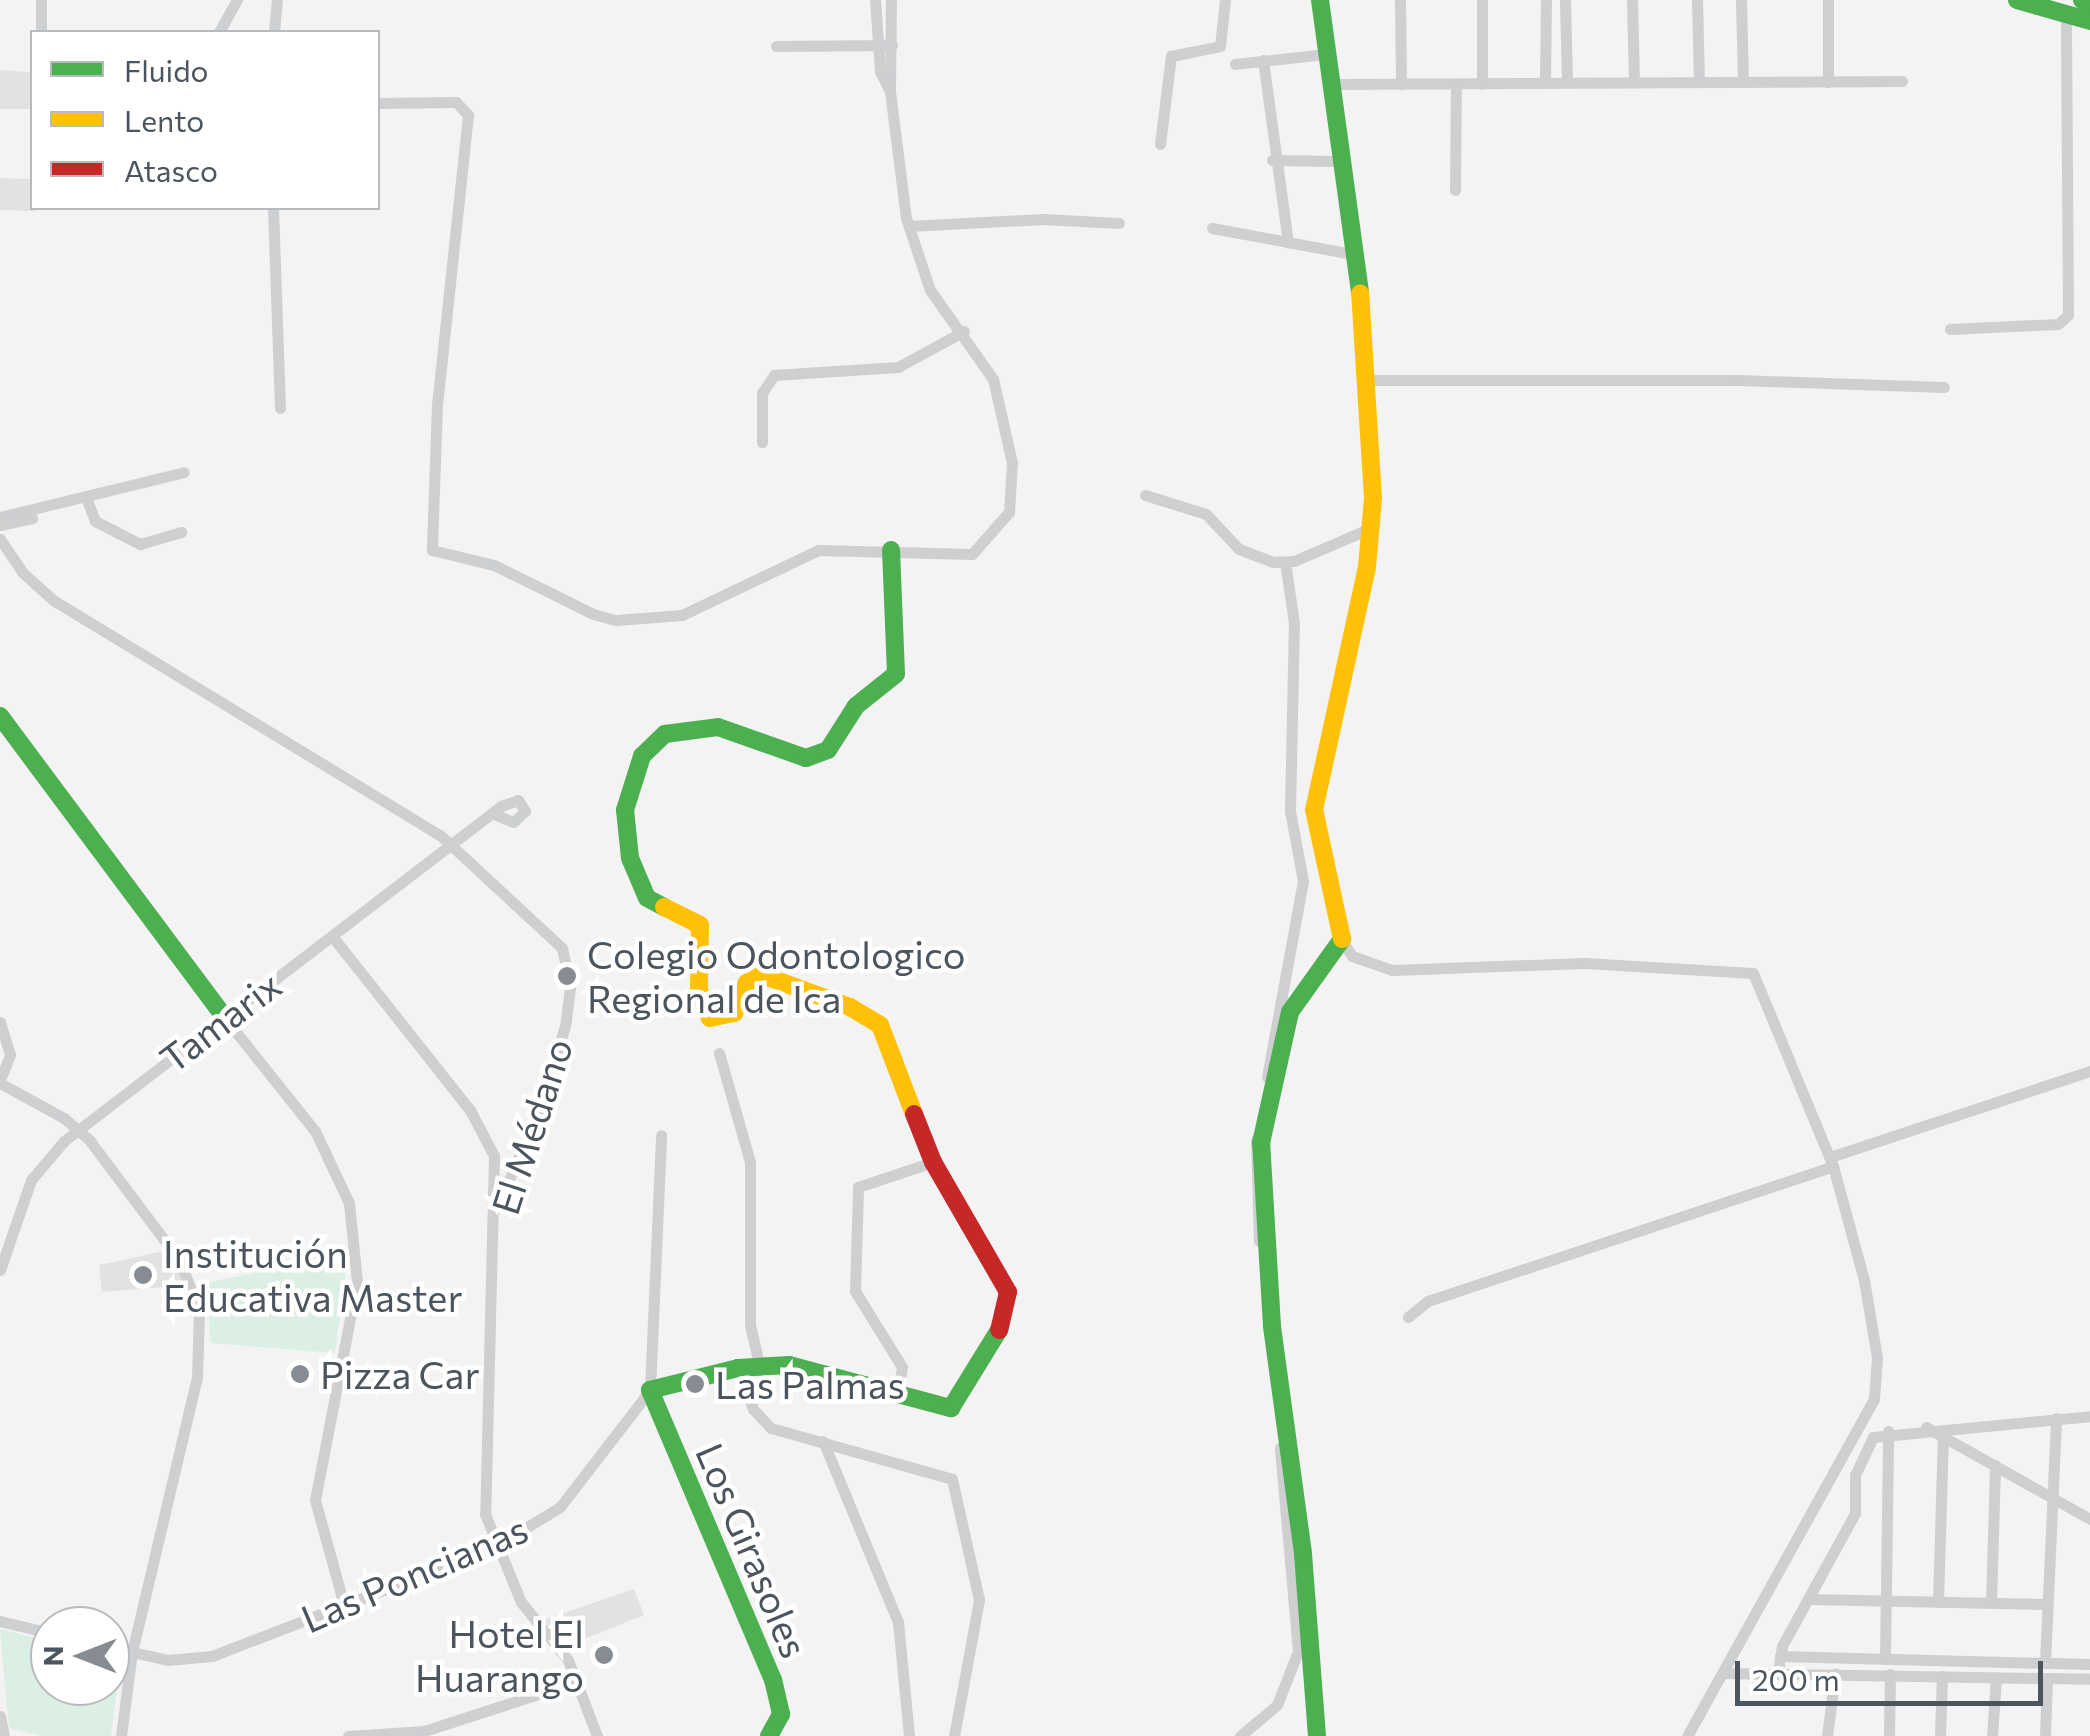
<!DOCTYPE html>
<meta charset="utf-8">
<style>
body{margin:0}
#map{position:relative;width:2090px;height:1736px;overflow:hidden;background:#f4f3f3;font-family:Commissioner,sans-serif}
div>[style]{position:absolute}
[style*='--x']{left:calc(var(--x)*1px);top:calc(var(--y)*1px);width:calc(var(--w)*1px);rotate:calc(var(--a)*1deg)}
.education>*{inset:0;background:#e2e2e3}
.green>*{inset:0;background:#dcefe4}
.street>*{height:11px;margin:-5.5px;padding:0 5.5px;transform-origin:5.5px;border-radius:5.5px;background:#cdcfd1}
.fast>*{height:18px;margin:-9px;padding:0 9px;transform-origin:9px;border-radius:9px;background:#4caf50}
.slow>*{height:18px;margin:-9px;padding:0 9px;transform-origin:9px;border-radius:9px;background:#ffc107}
.jam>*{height:18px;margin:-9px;padding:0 9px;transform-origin:9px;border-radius:9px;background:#c62828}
.dots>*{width:28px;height:28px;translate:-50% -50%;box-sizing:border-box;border:5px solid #fff;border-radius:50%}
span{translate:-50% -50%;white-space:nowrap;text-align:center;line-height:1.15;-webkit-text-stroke:9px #fff;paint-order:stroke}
.poi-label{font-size:38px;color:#4c555e}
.left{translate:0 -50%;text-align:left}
.right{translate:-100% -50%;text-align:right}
.street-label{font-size:38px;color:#4c555e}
.legend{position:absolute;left:30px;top:30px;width:350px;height:180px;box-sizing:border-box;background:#fff;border:2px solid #b7bbbf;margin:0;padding:12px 18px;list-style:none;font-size:30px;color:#4c555e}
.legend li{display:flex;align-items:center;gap:20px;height:50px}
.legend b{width:50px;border:2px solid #b7bbbf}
.north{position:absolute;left:30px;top:1606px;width:100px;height:100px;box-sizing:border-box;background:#fff;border:2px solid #b7bbbf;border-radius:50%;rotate:270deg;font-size:28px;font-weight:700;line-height:40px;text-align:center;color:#4c555e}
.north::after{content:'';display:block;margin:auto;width:35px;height:45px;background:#878c92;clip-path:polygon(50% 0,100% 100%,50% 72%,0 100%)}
.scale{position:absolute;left:1735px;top:1661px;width:308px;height:45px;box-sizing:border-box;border:5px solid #4c555e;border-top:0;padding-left:12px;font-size:30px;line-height:35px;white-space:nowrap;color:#4c555e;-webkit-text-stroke:8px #fff;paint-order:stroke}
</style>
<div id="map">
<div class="education">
<i style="clip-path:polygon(0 70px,32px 72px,32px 109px,0 109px)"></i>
<i style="clip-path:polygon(0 178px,32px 179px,36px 211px,0 210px)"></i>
<i style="clip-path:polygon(170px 1250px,189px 1285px,102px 1292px,99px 1265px)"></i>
<i style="clip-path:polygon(634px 1589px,644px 1615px,567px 1646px,543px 1620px)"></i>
</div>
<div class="green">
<i style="clip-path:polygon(348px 1254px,335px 1353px,211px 1343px,205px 1283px)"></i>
<i style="clip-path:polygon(0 1629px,50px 1642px,50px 1686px,110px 1686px,110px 1657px,121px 1659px,111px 1736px,41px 1736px,9px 1728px)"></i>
</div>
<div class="street">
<i style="--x:1400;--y:0;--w:84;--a:89.3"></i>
<i style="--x:1565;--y:0;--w:81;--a:88.6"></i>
<i style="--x:1632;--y:0;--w:82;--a:88.6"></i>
<i style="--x:1697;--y:0;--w:80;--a:88.6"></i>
<i style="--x:1741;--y:0;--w:82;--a:88.6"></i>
<i style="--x:1828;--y:0;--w:82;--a:90"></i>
<i style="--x:41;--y:32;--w:32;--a:-90"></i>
<i style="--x:219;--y:32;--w:37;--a:-61"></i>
<i style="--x:274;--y:32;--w:32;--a:-85"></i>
<i style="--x:776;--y:46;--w:116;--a:-0.5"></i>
<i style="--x:1263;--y:60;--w:184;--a:82.2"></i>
<i style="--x:1235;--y:64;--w:92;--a:-6.3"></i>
<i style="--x:1545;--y:81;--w:81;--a:-89.3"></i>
<i style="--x:1329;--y:84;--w:573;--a:-0.3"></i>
<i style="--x:1482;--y:84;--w:84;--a:-90"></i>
<i style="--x:890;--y:91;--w:91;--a:-89.4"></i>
<i style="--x:378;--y:103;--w:78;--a:-0.7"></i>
<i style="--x:456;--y:102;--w:18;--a:47"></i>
<i style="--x:468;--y:115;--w:291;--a:96.1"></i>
<i style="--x:437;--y:404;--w:146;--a:92"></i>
<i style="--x:432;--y:550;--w:64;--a:13.6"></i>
<i style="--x:494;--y:565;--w:110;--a:26.3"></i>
<i style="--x:593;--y:614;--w:24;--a:15"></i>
<i style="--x:616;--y:620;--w:66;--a:-4.3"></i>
<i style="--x:682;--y:615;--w:151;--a:-25.5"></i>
<i style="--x:818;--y:550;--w:154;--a:1.5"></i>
<i style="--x:972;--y:554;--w:56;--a:-48.6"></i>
<i style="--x:1009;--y:512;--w:49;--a:-86.5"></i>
<i style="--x:1012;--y:463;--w:86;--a:-102.7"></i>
<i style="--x:993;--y:379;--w:109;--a:-125.3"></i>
<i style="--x:930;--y:290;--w:76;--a:-108.4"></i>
<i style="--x:906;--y:218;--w:128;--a:-97.2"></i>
<i style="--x:890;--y:91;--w:22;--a:-117"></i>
<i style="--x:880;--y:71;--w:71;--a:-94"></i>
<i style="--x:1160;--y:144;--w:89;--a:-82.9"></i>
<i style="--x:1171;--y:56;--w:50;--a:-11.5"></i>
<i style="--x:1220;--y:46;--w:46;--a:-83.8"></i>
<i style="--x:1272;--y:160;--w:65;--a:0.9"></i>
<i style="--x:1455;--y:190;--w:106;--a:-89.5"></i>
<i style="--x:273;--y:208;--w:200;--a:88"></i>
<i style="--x:909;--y:226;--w:134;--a:-3"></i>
<i style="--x:1043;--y:219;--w:76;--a:3"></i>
<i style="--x:1212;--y:228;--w:147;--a:10.5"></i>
<i style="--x:1950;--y:329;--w:108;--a:-2.7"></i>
<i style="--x:2058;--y:324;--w:13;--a:-42"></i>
<i style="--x:2068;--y:315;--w:299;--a:-90.4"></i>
<i style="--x:1363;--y:380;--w:377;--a:0"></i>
<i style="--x:1740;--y:380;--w:204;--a:2"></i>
<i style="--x:762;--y:442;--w:49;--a:-90"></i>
<i style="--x:762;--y:393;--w:22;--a:-56"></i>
<i style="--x:774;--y:375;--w:124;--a:-3.7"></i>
<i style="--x:898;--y:367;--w:75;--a:-28.6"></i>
<i style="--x:1145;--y:495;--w:64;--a:17.3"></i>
<i style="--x:1206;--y:514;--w:48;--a:46.7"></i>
<i style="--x:1239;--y:549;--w:36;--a:21"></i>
<i style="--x:1273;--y:562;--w:21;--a:-3"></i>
<i style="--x:1294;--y:561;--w:84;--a:-23.2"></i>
<i style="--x:87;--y:500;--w:22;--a:69"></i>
<i style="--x:95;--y:521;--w:51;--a:27.1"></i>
<i style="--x:140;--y:544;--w:43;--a:-16.3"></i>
<i style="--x:0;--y:517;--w:189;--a:-13.7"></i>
<i style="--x:0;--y:525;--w:33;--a:-12"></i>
<i style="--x:0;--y:539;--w:40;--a:56"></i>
<i style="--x:22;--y:572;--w:42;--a:42.1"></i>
<i style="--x:53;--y:600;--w:453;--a:31.3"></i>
<i style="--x:440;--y:835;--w:166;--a:42.8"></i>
<i style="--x:562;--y:948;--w:40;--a:78"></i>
<i style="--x:570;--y:987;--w:35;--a:97"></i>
<i style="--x:566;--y:1022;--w:85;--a:106.3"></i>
<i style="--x:542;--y:1104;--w:112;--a:113.6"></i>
<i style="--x:332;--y:936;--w:222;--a:51.6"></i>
<i style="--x:470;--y:1110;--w:52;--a:62.4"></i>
<i style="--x:494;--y:1156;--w:358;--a:91.4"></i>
<i style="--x:485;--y:1514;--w:95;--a:67.8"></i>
<i style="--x:521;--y:1602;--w:75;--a:51"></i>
<i style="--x:568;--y:1660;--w:81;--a:69.1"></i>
<i style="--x:1342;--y:941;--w:18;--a:56"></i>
<i style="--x:1352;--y:956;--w:42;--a:19.3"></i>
<i style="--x:1392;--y:970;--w:192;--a:-2.1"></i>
<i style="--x:1584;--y:963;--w:169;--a:3.4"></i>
<i style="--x:1753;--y:973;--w:209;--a:67.5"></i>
<i style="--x:224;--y:1017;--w:146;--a:51.4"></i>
<i style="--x:315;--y:1131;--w:80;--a:64.7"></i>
<i style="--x:349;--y:1203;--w:79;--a:84.2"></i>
<i style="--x:357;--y:1282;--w:222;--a:100.9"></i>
<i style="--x:315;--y:1500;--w:106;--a:74.6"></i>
<i style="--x:0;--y:1022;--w:34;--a:73"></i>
<i style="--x:10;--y:1055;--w:27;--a:112"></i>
<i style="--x:719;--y:1053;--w:113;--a:74.1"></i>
<i style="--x:750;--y:1162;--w:163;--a:90"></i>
<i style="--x:750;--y:1325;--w:40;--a:77"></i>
<i style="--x:1267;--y:1077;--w:199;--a:-79.6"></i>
<i style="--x:1303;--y:881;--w:71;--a:-100.5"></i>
<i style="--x:1290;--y:811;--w:188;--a:-88.8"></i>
<i style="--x:1294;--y:623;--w:62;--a:-98.4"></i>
<i style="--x:0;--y:1083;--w:73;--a:28.7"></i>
<i style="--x:64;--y:1118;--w:35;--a:41"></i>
<i style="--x:90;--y:1141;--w:150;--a:53.1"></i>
<i style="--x:180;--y:1261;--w:53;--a:69.2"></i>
<i style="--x:199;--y:1311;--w:66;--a:91.7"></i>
<i style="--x:197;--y:1377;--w:283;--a:103.3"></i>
<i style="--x:132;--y:1652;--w:85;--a:97.5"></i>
<i style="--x:1256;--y:1140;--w:101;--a:88.3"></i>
<i style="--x:1830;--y:1157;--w:274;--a:-18.3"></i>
<i style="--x:0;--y:1270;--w:95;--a:-71"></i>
<i style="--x:31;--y:1180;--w:51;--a:-49.8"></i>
<i style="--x:64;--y:1141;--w:551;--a:-37.47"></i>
<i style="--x:501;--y:806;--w:18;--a:-19"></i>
<i style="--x:518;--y:800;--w:13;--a:58"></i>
<i style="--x:525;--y:811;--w:16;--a:137"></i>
<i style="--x:513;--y:822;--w:23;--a:-157"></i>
<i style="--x:1408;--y:1317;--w:26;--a:-39"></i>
<i style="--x:1428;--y:1301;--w:427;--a:-18.4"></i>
<i style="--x:1833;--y:1166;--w:118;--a:74.8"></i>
<i style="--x:1864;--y:1280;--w:79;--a:80.5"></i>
<i style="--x:1877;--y:1358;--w:41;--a:94.2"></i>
<i style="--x:1874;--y:1399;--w:385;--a:119"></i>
<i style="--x:738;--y:1368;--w:44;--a:69.9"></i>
<i style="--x:753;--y:1409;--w:26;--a:47"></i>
<i style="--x:771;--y:1428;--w:188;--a:15.7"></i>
<i style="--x:952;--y:1479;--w:124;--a:77.4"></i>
<i style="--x:979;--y:1600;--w:138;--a:100.4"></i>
<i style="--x:897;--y:1396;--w:29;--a:-80"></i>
<i style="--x:902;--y:1367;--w:89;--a:-121.7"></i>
<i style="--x:855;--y:1291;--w:104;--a:-88.3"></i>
<i style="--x:858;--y:1187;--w:79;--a:-18.4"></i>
<i style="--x:1926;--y:1427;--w:188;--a:29.3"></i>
<i style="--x:823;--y:1441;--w:196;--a:67.5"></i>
<i style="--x:898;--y:1622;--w:115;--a:84.5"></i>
<i style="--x:1809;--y:1599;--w:238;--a:1.2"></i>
<i style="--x:1938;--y:1602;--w:166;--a:-88.3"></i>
<i style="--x:1991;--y:1603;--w:138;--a:-88.3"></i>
<i style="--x:0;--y:1621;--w:51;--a:13.5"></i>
<i style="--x:110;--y:1647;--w:59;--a:12.6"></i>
<i style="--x:168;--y:1660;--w:44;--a:-5.2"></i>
<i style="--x:212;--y:1656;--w:302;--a:-21.1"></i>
<i style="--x:494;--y:1547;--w:77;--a:-31.2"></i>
<i style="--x:560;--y:1507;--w:148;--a:-52.4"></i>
<i style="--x:650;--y:1390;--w:255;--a:-87.5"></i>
<i style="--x:1780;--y:1656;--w:310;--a:1.5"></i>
<i style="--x:1885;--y:1659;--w:228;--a:-89.2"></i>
<i style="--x:2045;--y:1663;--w:245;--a:-87.4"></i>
<i style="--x:1778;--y:1671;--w:25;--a:-81"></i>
<i style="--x:1782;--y:1646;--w:152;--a:-61.2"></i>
<i style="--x:1855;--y:1513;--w:38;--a:-90"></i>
<i style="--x:1855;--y:1475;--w:42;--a:-64.7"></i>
<i style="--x:1873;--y:1437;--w:218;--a:-5.5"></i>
<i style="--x:1723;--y:1673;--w:367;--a:0.9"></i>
<i style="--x:0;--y:1716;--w:20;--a:79"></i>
<i style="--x:348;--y:1736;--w:76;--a:-3.8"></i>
<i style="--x:424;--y:1731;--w:160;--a:-17.9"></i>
<i style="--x:1240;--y:1736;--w:48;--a:-40"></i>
<i style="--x:1277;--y:1705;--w:58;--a:-68.7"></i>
<i style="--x:1298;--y:1651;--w:204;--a:-95.1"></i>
<i style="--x:1827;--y:1736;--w:63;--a:-82.6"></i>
<i style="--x:1889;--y:1736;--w:62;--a:-89.1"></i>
<i style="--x:1940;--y:1736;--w:60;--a:-88.1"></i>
<i style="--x:1992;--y:1736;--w:59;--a:-86.1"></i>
<i style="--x:2045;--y:1736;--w:57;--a:-88"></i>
</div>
<div class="fast">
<i style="--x:1320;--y:0;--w:296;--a:82.2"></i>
<i style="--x:2017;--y:0;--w:76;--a:16"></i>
<i style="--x:2082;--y:0;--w:9;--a:21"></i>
<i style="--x:0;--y:716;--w:375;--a:53.3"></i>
<i style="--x:664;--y:907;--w:19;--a:-152"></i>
<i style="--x:647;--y:898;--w:43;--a:-113"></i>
<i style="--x:630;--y:858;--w:48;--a:-95.9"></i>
<i style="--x:625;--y:810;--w:57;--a:-72.5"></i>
<i style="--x:642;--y:756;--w:32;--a:-44"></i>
<i style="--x:665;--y:734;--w:53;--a:-7.5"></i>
<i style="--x:718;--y:727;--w:93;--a:19.4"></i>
<i style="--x:806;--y:758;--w:23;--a:-20"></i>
<i style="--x:828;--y:750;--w:52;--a:-57.5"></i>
<i style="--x:856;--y:706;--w:51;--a:-38.7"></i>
<i style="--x:896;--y:674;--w:124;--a:-92.3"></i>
<i style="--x:769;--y:1736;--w:25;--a:-61"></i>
<i style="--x:781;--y:1714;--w:35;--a:-103"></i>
<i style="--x:773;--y:1680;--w:315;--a:-113"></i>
<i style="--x:650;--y:1390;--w:91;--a:-14"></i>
<i style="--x:738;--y:1368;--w:51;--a:-3.4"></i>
<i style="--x:789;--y:1365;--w:168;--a:14.9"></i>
<i style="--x:951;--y:1408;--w:92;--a:-58.4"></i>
<i style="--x:1317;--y:1736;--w:184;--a:-94.4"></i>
<i style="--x:1303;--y:1553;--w:229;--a:-97.8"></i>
<i style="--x:1272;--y:1326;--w:183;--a:-93.4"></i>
<i style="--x:1261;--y:1143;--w:134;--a:-77.5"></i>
<i style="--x:1290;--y:1012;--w:90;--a:-54.5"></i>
</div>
<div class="slow">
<i style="--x:664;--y:907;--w:40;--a:26.6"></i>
<i style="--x:700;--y:925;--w:65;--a:90.9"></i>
<i style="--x:699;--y:990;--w:30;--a:69"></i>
<i style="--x:710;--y:1018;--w:25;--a:-12"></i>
<i style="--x:734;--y:1013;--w:33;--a:-67"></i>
<i style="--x:747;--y:983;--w:17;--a:-28"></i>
<i style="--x:762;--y:975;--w:94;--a:20"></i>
<i style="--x:850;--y:1007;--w:35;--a:31"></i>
<i style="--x:880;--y:1025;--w:95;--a:69.1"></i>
<i style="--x:1342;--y:939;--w:132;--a:-102.2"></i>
<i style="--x:1314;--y:810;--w:249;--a:-77.7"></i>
<i style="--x:1367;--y:567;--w:69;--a:-85"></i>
<i style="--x:1373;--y:498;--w:205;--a:-93.6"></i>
</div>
<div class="jam">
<i style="--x:914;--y:1114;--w:52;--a:68.4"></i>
<i style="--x:933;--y:1162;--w:150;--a:60"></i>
<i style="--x:1008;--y:1292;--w:39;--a:103"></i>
</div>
<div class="dots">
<i style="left:567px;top:976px;background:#878c92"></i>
<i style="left:143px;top:1275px;background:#878c92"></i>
<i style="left:300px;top:1374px;background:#878c92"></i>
<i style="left:695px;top:1384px;background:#878c92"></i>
<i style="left:604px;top:1655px;background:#878c92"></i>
</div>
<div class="poi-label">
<span class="left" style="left:587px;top:976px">Colegio Odontologico<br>Regional de Ica</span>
<span class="left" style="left:163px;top:1275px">Institución<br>Educativa Master</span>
<span class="left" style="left:320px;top:1374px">Pizza Car</span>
<span class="left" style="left:715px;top:1384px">Las Palmas</span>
<span class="right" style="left:584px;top:1655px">Hotel El<br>Huarango</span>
</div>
<div class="street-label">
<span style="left:220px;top:1021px;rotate:-37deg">Tamarix</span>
<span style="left:531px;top:1126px;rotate:-72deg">El Médano</span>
<span style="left:753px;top:1550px;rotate:67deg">Los Girasoles</span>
<span style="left:414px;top:1573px;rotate:-23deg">Las Poncianas</span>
</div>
<ul class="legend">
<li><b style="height:12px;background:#4caf50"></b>Fluido</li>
<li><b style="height:12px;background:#ffc107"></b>Lento</li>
<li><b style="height:12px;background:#c62828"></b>Atasco</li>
</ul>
<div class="north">N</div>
<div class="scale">200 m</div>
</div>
